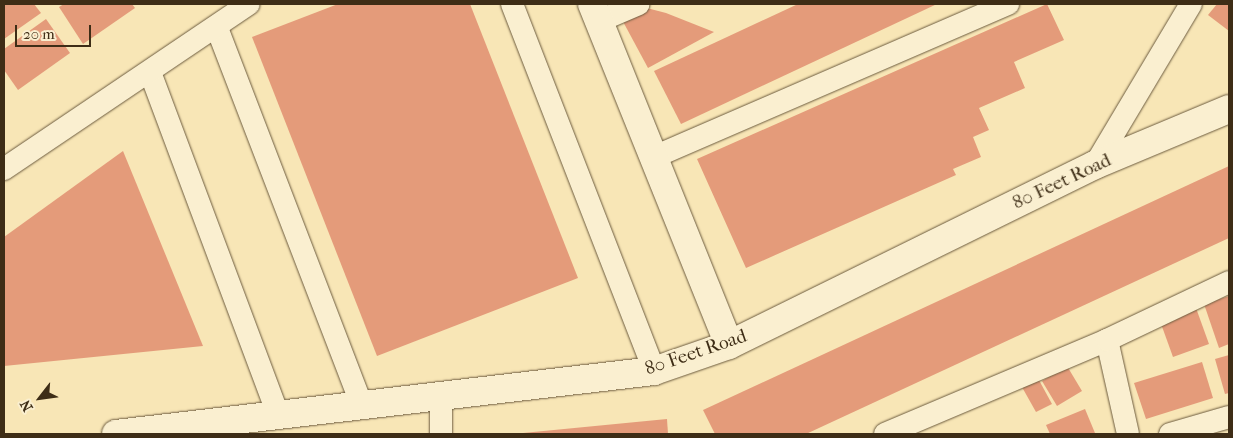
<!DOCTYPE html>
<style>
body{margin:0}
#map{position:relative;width:1233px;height:438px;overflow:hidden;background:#f8e6b6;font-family:"IM FELL French Canon",serif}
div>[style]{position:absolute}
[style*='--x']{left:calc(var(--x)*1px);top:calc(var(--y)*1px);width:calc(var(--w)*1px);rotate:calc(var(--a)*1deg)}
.building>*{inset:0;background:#e49b7a}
.roads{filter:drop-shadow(0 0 1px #6c5b3e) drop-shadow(0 0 1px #6c5b3e)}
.minor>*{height:22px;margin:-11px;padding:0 11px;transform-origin:11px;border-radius:11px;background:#faefd0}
.tertiary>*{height:28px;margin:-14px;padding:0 14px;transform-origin:14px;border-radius:14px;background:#faefd0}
span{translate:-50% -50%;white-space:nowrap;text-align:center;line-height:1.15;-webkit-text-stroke:5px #faefd0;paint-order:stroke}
.street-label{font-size:19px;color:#3e2d16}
.frame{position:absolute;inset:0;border:5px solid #3e2d16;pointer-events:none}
.north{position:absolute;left:15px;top:373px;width:50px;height:50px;-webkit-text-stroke:4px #faefd0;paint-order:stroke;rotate:240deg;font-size:14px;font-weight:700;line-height:20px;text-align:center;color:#3e2d16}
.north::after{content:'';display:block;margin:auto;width:18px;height:22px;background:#3e2d16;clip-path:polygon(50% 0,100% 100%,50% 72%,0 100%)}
.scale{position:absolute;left:15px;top:25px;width:76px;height:22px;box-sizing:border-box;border:2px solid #3e2d16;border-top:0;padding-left:6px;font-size:15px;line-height:18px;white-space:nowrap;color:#3e2d16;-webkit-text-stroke:4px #faefd0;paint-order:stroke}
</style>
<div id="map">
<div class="building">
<i style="clip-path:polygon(4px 4px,34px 4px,41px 13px,4px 39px)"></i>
<i style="clip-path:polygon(64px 4px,132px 4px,135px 8px,83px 44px,59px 7px)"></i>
<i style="clip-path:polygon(338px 4px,470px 4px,578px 278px,377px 356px,252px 37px)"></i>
<i style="clip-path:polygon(798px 4px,937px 4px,681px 124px,654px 71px)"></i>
<i style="clip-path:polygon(1047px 4px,1064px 40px,1014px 62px,1025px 88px,979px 108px,989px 130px,973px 137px,981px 157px,953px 169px,956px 175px,746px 268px,697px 159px)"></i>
<i style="clip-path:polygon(1217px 4px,1229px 4px,1229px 31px,1208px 15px)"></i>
<i style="clip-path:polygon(639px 6px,666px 13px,714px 32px,648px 68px,620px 16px)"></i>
<i style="clip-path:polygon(46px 19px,70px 53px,18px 90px,4px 70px,4px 49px)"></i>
<i style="clip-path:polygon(123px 151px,203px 346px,4px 366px,4px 237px)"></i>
<i style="clip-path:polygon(1229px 166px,1229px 238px,806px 434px,715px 434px,703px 410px)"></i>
<i style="clip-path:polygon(1229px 296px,1229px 344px,1219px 348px,1204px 304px)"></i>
<i style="clip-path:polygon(1196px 308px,1209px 344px,1173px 357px,1160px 321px)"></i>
<i style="clip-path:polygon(1229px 355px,1229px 393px,1225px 394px,1215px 359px)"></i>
<i style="clip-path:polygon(1202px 362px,1213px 398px,1146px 419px,1134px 383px)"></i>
<i style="clip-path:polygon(1067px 366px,1082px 391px,1057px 406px,1042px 381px)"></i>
<i style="clip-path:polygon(1034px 371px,1052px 404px,1036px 412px,1018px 380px)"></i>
<i style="clip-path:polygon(1085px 409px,1095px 433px,1050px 434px,1046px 425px)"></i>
<i style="clip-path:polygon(667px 419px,668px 434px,523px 434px,523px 433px)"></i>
</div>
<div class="roads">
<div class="minor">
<i style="--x:512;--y:4;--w:394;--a:68.8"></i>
<i style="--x:599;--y:21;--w:43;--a:-23"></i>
<i style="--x:217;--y:28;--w:405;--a:69"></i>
<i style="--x:150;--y:72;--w:366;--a:69.5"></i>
<i style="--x:654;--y:157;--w:386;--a:-23.4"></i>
<i style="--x:1095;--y:165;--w:187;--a:-59.2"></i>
<i style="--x:4;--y:169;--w:295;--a:-34"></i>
<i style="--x:1107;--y:340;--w:96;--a:77.4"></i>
<i style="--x:441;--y:434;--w:38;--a:-90"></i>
<i style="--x:885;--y:434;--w:241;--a:-22.9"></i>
<i style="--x:1107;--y:340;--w:135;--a:-25.4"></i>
<i style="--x:1170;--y:434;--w:61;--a:-16.1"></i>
</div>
<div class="tertiary">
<i style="--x:592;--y:4;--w:367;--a:68.1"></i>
<i style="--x:116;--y:434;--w:542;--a:-6.68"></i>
<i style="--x:654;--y:371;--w:79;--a:-19.1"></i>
<i style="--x:729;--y:345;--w:408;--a:-26.2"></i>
<i style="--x:1095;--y:165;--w:145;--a:-22.7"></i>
</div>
</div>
<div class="street-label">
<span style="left:1062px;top:182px;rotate:-25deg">80 Feet Road</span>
<span style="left:696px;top:353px;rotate:-19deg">80 Feet Road</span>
</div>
<div class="frame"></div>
<div class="north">N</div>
<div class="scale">20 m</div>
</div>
